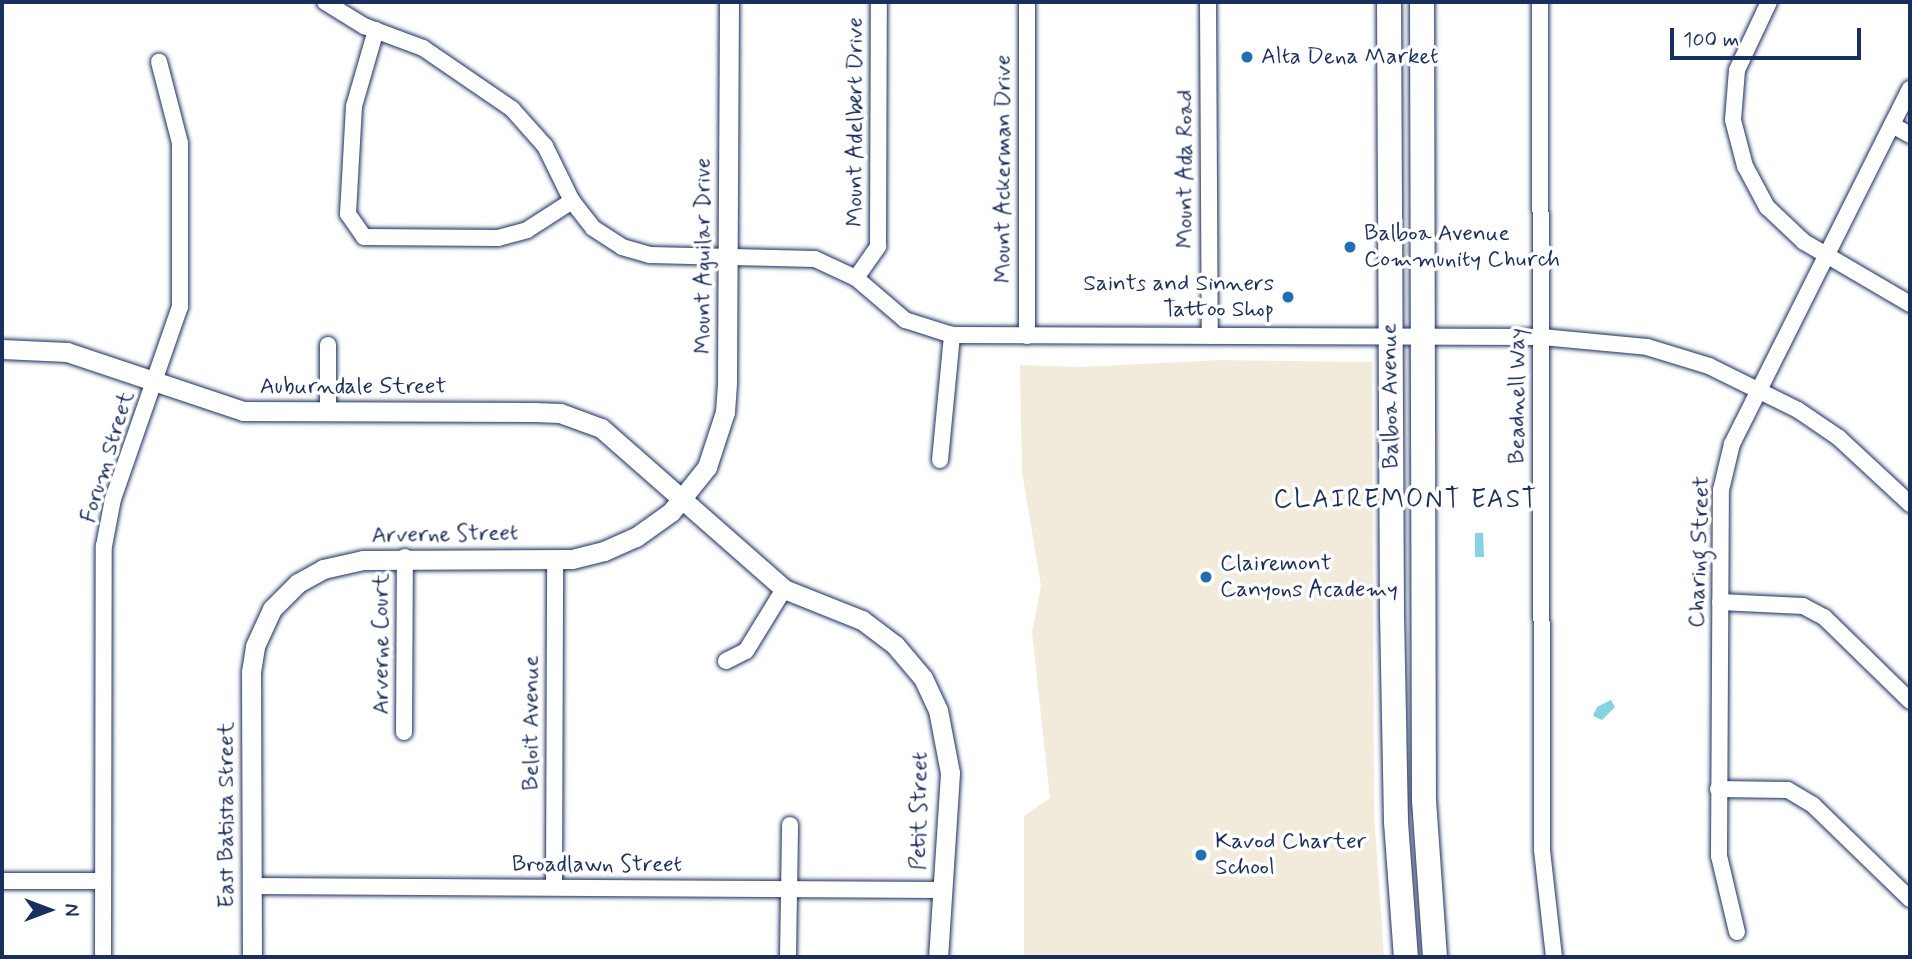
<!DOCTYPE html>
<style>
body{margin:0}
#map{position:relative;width:1912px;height:959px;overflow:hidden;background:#fff;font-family:Mynerve,sans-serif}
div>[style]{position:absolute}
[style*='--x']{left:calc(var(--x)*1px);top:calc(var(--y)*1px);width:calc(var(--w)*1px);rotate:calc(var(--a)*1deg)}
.built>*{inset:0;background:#f2ebdc}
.water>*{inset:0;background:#84d3e2}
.roads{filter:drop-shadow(0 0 2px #1b2f5e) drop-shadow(0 0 2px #1b2f5e)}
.minor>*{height:16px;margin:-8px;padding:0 8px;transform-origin:8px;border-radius:8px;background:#fff}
.tertiary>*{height:19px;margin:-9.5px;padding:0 9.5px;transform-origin:9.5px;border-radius:9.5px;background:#fff}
.primary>*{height:24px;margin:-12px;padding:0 12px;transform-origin:12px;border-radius:12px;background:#fff}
.dots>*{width:19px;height:19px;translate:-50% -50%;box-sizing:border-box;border:4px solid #fff;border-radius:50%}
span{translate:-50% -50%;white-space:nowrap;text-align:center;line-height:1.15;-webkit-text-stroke:7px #fff;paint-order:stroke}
.poi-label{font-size:23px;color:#1b2f5e}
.left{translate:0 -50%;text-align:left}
.right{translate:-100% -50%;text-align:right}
.street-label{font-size:23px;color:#1b2f5e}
.quarter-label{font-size:26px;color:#1b2f5e;letter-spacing:2px}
.frame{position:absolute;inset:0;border:4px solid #1b2f5e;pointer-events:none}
.north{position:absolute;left:14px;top:875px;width:70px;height:70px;-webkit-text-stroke:5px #fff;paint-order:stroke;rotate:90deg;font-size:19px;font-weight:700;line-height:28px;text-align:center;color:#1b2f5e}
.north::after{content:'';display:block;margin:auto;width:24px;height:32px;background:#1b2f5e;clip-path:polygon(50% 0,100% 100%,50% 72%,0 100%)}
.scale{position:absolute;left:1670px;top:28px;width:191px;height:32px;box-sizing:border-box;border:4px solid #1b2f5e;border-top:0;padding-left:9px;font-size:21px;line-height:24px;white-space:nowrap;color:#1b2f5e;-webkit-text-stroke:5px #fff;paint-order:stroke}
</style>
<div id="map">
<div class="built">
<i style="clip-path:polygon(1221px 360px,1372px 362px,1374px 813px,1384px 957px,1024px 957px,1024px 816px,1050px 798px,1032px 632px,1041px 586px,1022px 472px,1020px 365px,1081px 367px)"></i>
</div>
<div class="water">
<i style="clip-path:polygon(1475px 533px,1483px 533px,1484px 557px,1475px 557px)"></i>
<i style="clip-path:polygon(1611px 700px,1615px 707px,1602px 720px,1593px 716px,1597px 707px)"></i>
</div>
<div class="roads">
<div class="minor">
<i style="--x:325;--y:2;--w:46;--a:31.6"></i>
<i style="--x:364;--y:26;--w:63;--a:20.4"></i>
<i style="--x:423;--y:48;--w:108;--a:34.4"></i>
<i style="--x:512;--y:109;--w:50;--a:48.3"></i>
<i style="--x:545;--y:146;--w:61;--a:63.9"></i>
<i style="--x:572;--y:201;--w:34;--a:52"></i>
<i style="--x:593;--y:228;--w:35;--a:33"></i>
<i style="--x:622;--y:247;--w:29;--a:16"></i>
<i style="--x:650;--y:255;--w:165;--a:1.4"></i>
<i style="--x:815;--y:259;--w:45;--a:24.9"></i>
<i style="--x:856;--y:278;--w:65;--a:40.6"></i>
<i style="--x:905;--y:320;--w:49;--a:17.7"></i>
<i style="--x:952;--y:335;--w:590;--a:0.19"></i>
<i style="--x:1542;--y:337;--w:105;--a:5.4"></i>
<i style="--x:1647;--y:347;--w:65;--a:17"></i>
<i style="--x:1709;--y:366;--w:99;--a:26.3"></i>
<i style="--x:1798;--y:410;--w:50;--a:34.3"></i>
<i style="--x:1839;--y:438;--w:97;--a:42.9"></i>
<i style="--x:1027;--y:2;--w:334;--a:90"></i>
<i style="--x:1208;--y:2;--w:334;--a:89.7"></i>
<i style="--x:1540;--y:2;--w:848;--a:89.86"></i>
<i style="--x:1542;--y:850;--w:108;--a:83.6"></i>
<i style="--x:1769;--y:2;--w:75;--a:115.2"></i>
<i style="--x:1737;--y:70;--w:50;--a:94.6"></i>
<i style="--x:1733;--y:120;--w:48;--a:75.4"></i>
<i style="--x:1745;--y:166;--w:47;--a:61.8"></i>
<i style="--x:1767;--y:207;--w:51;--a:43.4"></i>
<i style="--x:1804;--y:242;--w:123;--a:30.3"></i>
<i style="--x:376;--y:30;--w:79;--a:106.1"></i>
<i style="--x:354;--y:106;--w:108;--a:93.2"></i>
<i style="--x:348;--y:214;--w:28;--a:55"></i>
<i style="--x:364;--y:237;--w:134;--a:0.4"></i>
<i style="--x:498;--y:238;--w:30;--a:-15"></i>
<i style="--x:527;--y:230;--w:54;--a:-32.8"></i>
<i style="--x:1892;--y:125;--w:21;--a:29"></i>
<i style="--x:856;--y:278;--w:39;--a:-55"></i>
<i style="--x:878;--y:246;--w:244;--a:-89.8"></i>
<i style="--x:328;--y:345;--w:68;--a:90"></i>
<i style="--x:940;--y:460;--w:126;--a:-84.5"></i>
<i style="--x:1720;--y:602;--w:83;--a:2.8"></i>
<i style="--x:1803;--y:606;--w:24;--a:28"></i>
<i style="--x:1824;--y:617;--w:120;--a:44.3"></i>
<i style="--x:726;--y:661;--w:22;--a:-27"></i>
<i style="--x:746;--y:651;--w:73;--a:-58.5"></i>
<i style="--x:404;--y:732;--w:175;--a:-89.7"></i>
<i style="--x:1718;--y:789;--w:70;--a:0.8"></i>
<i style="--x:1788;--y:790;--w:29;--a:31"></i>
<i style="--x:1813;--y:805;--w:135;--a:44.1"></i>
<i style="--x:2;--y:881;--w:101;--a:0"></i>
<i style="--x:252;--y:886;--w:691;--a:0.33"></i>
<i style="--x:554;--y:887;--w:328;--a:-89.8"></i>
<i style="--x:1737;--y:932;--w:78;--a:-103.3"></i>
<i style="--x:1719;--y:856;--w:366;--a:-89.7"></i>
<i style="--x:1721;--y:490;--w:47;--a:-76.6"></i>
<i style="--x:1732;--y:444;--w:397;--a:-63.4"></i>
<i style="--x:103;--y:957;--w:411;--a:-89.9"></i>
<i style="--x:104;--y:546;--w:48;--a:-79.2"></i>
<i style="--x:113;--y:499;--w:203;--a:-70.8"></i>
<i style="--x:180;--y:307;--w:164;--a:-90"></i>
<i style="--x:180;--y:143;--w:84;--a:-104.5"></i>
<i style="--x:788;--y:957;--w:132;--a:-89.1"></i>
</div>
<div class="tertiary">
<i style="--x:2;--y:349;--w:65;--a:2.6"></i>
<i style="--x:67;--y:352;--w:186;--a:18.5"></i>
<i style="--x:243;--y:411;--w:291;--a:0.2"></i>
<i style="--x:534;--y:412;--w:26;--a:2"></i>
<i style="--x:560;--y:413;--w:44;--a:20.1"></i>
<i style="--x:601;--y:428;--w:244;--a:41.3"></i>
<i style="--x:784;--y:589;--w:84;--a:21.7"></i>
<i style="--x:862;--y:620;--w:41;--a:37.1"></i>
<i style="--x:895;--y:645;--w:43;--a:49.7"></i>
<i style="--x:923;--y:678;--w:35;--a:65"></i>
<i style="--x:938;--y:710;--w:64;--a:79.2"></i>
<i style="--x:950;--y:773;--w:184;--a:93.7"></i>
<i style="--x:252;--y:957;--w:285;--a:-90.2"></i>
<i style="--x:251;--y:672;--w:26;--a:-81"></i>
<i style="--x:255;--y:646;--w:41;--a:-65.3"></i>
<i style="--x:272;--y:609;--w:37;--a:-45"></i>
<i style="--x:298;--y:583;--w:29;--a:-29"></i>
<i style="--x:323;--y:569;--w:41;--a:-12.7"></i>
<i style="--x:363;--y:560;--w:209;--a:-0.3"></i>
<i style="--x:572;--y:559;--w:33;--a:-14"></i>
<i style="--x:604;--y:551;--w:35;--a:-24"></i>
<i style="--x:636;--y:537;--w:43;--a:-35.5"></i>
<i style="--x:671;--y:512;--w:58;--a:-51.3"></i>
<i style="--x:707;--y:467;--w:58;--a:-71.9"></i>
<i style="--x:725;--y:412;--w:31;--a:-86"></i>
<i style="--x:727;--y:381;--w:379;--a:-89.7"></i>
</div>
<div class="primary">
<i style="--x:1389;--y:2;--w:611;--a:89.72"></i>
<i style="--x:1392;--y:613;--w:209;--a:88.9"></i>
<i style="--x:1396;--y:822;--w:135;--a:85.8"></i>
<i style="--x:1422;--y:2;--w:798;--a:89.86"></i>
<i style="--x:1424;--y:800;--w:157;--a:86"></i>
</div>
</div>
<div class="dots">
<i style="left:1247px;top:57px;background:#1f6fb2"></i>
<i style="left:1350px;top:247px;background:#1f6fb2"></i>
<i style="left:1288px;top:297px;background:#1f6fb2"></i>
<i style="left:1206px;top:577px;background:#1f6fb2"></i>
<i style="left:1201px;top:855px;background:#1f6fb2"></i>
</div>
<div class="poi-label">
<span class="left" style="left:1261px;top:57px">Alta Dena Market</span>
<span class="left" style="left:1364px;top:247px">Balboa Avenue<br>Community Church</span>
<span class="right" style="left:1274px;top:297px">Saints and Sinners<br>Tattoo Shop</span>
<span class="left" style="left:1220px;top:577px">Clairemont<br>Canyons Academy</span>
<span class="left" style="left:1215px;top:855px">Kavod Charter<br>School</span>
</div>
<div class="street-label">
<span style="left:856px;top:122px;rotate:-90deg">Mount Adelbert Drive</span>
<span style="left:1004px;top:169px;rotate:-90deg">Mount Ackerman Drive</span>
<span style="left:1186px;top:169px;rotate:-90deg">Mount Ada Road</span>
<span style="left:704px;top:256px;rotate:-90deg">Mount Aguilar Drive</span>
<span style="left:353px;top:387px">Auburndale Street</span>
<span style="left:1391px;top:396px;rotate:-91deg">Balboa Avenue</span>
<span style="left:1518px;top:396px;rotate:-90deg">Beadnell Way</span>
<span style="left:108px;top:457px;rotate:-73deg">Forum Street</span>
<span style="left:445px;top:535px;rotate:-1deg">Arverne Street</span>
<span style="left:1700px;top:552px;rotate:-88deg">Charing Street</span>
<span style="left:382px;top:644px;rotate:-90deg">Arverne Court</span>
<span style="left:532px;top:723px;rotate:-90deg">Beloit Avenue</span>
<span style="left:920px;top:811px;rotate:-89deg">Petit Street</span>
<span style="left:227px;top:815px;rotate:-90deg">East Batista Street</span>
<span style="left:597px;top:865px">Broadlawn Street</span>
</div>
<div class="quarter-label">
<span style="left:1406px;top:501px">CLAIREMONT EAST</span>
</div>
<div class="frame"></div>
<div class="north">N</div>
<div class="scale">100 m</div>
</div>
